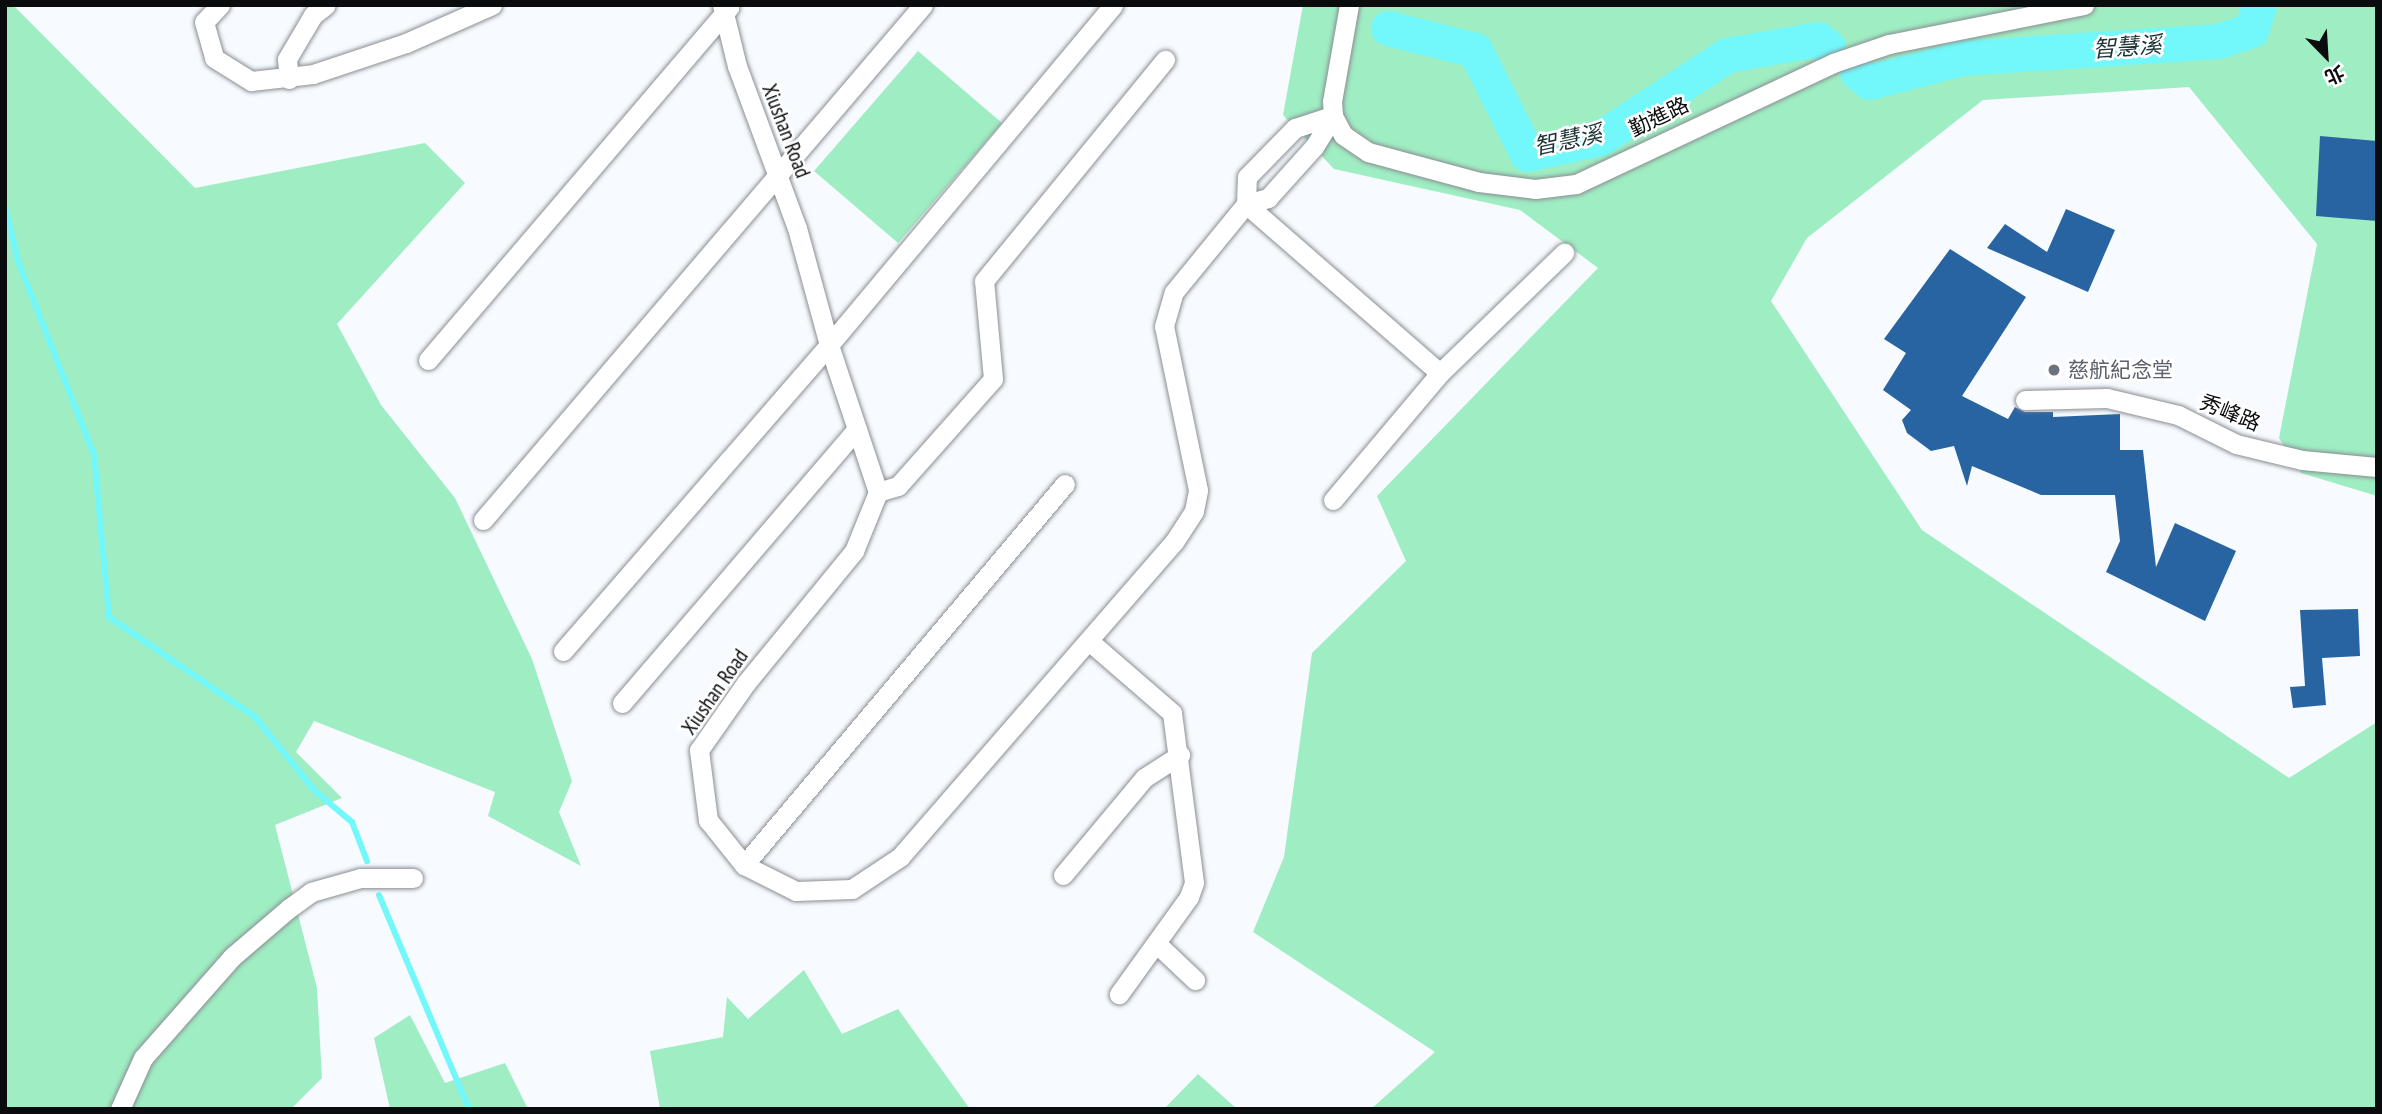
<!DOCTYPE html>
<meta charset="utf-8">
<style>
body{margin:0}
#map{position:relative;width:2382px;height:1114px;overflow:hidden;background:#f7fbff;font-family:"PT Sans Narrow","Noto Sans TC",sans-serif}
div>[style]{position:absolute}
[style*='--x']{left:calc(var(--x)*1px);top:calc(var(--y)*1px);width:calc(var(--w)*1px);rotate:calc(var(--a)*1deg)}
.green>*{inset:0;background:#9fedc3}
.stream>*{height:6px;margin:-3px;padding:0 3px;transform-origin:3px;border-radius:3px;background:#72f8fa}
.river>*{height:35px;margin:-17.5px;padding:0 17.5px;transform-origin:17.5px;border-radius:17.5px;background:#72f8fa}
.building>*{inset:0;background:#2864a2}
.roads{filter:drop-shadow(0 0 2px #8a8e92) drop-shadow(0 0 2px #8a8e92)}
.minor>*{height:19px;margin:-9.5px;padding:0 9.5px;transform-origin:9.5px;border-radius:9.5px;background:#fff}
.dots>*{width:19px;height:19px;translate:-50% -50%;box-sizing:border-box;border:4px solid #fff;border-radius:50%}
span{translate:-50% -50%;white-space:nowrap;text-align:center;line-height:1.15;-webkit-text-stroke:5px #fff;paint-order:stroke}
.street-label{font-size:21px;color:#0a0b0d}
.worship-label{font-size:21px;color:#5b616d}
.left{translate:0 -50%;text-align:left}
.water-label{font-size:23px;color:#1c3334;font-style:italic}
.frame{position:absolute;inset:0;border:7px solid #0a0b0d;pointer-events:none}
.north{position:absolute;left:2291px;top:21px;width:70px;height:70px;-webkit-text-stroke:5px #fff;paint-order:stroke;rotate:156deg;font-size:19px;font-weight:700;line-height:28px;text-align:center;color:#0a0b0d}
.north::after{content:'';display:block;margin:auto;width:24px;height:32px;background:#0a0b0d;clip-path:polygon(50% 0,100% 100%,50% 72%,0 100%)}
</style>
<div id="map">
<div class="green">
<i style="clip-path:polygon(5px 5px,13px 5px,195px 188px,425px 143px,465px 183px,337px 324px,381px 405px,455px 498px,532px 659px,572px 781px,559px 812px,581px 866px,488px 816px,495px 792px,314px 721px,296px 752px,342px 798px,275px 825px,317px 988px,322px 1078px,291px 1109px,5px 1109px)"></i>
<i style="clip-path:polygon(1303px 5px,2377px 5px,2377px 496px,2301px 473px,2279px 438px,2317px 244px,2189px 87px,1983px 100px,1807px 238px,1771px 301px,1922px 530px,2289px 778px,2377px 722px,2377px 1109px,1371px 1109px,1435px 1052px,1253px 932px,1284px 857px,1312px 653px,1406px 561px,1377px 496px,1598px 268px,1520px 210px,1334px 169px,1283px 115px)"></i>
<i style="clip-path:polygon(918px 51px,1002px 123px,898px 243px,814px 171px)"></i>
<i style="clip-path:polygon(804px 970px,842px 1034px,898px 1009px,970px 1109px,660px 1109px,650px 1051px,723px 1037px,727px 997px,748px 1019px)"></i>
<i style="clip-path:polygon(410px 1015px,445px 1083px,505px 1063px,528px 1109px,390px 1109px,374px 1038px)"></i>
<i style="clip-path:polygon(1198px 1074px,1237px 1109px,1164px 1109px)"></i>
</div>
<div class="stream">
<i style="--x:5;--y:206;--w:57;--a:76.7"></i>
<i style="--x:18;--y:261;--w:208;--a:68.6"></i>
<i style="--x:94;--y:455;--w:163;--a:84.7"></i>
<i style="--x:109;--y:617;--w:177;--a:34.4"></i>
<i style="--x:255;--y:717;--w:95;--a:51"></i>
<i style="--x:315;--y:791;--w:48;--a:40"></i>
<i style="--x:352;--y:822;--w:42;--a:69"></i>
<i style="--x:379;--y:895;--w:232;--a:67.2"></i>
</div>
<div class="river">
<i style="--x:1388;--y:28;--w:90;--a:14.2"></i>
<i style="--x:1475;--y:50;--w:116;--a:63.4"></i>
<i style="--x:1527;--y:154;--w:75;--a:-12.4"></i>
<i style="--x:1600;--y:138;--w:152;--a:-33.2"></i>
<i style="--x:1727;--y:55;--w:92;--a:-10"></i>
<i style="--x:1818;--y:39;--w:13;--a:39"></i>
<i style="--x:1857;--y:72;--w:16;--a:40"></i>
<i style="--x:1869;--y:82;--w:96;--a:-14.5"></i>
<i style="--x:1962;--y:58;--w:257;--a:-3.8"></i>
<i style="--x:2218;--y:41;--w:35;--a:-18"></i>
<i style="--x:2251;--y:30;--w:26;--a:-72"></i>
</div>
<div class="building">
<i style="clip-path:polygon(2320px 136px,2377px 141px,2377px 221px,2316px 216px)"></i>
<i style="clip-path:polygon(2066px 209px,2115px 230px,2088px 292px,1987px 248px,2005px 224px,2047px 252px)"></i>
<i style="clip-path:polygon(1950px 249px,2026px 297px,1962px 396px,2008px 419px,2015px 407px,2025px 412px,2053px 412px,2053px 417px,2120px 414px,2120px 450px,2143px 450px,2156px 567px,2175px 523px,2236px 551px,2205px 621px,2106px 572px,2120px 541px,2115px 495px,2041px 495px,1972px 466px,1967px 486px,1954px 446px,1931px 451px,1907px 433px,1902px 420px,1911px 410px,1883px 390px,1906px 353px,1884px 339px)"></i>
<i style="clip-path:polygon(2358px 609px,2360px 656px,2322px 658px,2326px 705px,2293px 708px,2290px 687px,2305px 686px,2300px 610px)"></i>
</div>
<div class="roads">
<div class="minor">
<i style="--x:220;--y:5;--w:23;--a:133"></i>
<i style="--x:204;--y:22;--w:37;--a:74"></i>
<i style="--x:214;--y:58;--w:44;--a:31.9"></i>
<i style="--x:251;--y:81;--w:62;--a:-6.4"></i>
<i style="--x:313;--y:74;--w:98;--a:-18.4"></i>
<i style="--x:406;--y:43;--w:94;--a:-23.8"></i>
<i style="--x:722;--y:5;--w:63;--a:76.2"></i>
<i style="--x:737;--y:66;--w:173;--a:69.7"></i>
<i style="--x:797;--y:228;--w:121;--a:74.7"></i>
<i style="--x:829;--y:345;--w:155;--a:71.6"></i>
<i style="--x:878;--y:492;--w:64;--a:112.1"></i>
<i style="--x:854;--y:551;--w:171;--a:129.3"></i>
<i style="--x:746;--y:683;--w:82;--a:125"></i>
<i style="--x:699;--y:750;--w:71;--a:82.7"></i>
<i style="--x:708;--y:820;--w:58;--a:51.3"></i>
<i style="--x:744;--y:865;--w:58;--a:26.6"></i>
<i style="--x:796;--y:891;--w:56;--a:-2"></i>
<i style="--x:852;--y:889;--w:58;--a:-33.7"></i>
<i style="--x:900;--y:857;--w:417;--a:-49"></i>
<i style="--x:1174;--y:542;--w:37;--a:-57"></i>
<i style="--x:1194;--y:511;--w:21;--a:-79"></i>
<i style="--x:1198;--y:490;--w:167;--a:-101.7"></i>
<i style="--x:1164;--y:326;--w:35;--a:-74"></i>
<i style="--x:1174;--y:292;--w:114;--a:-50.7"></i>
<i style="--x:1246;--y:204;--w:27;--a:-88"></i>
<i style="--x:1247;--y:177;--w:69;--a:-45.6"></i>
<i style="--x:1295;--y:128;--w:40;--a:-18"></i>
<i style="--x:1349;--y:5;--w:97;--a:100"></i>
<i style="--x:1332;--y:101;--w:15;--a:86"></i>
<i style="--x:1333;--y:116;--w:21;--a:62"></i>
<i style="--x:1343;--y:135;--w:30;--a:34"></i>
<i style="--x:1368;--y:152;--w:115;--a:15.1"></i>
<i style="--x:1479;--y:182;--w:56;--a:7.1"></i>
<i style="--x:1535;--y:189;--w:41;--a:-7"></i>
<i style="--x:1576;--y:184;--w:284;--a:-25.2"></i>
<i style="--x:1833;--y:63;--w:59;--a:-18.7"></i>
<i style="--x:1889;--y:44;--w:199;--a:-11.3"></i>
<i style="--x:289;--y:79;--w:20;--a:-96"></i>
<i style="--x:287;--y:59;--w:51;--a:-59.4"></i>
<i style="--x:313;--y:15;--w:16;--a:-38"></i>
<i style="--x:1246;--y:204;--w:257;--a:41.1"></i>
<i style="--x:1246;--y:204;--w:23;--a:-15"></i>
<i style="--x:1268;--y:198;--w:69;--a:-48"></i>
<i style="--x:1314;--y:147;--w:36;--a:-58"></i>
<i style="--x:428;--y:360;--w:464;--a:-49.5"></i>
<i style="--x:2025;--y:400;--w:82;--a:-1.4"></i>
<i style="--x:2107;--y:398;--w:73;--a:13.5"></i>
<i style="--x:2178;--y:415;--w:65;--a:26.6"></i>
<i style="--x:2236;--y:444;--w:68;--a:13.6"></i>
<i style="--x:2302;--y:460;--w:75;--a:5.3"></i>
<i style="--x:878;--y:492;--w:21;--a:-17"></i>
<i style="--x:898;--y:486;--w:143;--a:-48.4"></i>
<i style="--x:993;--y:379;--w:98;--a:-95.2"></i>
<i style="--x:984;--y:281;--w:286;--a:-50.7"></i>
<i style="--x:1333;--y:500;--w:166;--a:-49.9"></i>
<i style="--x:1440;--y:373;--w:173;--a:-44.1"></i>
<i style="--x:483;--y:520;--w:677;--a:-49.49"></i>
<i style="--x:1089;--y:641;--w:110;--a:40.9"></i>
<i style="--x:1172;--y:713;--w:171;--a:82.6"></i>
<i style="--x:1194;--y:883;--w:15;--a:110"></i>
<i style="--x:1189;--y:897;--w:120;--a:125.8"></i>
<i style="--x:563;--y:651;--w:405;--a:-49"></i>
<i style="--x:829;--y:345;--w:443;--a:-50.1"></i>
<i style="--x:622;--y:703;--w:361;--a:-49.4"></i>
<i style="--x:744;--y:865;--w:498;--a:-49.9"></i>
<i style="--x:1063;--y:875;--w:126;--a:-50.1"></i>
<i style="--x:1144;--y:778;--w:43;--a:-32.6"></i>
<i style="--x:1156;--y:943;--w:54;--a:43.5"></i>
<i style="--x:120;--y:1109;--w:56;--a:-65.7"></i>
<i style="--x:143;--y:1058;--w:135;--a:-48.6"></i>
<i style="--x:232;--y:957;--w:74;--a:-40.6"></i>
<i style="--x:288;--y:909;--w:29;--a:-36"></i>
<i style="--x:311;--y:892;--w:51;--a:-15.9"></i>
<i style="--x:360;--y:878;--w:53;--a:0"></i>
</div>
</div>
<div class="dots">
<i style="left:2054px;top:370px;background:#6b7280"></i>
</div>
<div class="street-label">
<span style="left:1659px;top:117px;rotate:-26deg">勤進路</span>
<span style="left:786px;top:131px;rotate:69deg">Xiushan Road</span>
<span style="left:2230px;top:413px;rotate:22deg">秀峰路</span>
<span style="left:715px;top:692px;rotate:-55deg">Xiushan Road</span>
</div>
<div class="worship-label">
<span class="left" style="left:2068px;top:370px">慈航紀念堂</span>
</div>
<div class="water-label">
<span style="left:2127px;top:47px;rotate:-4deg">智慧溪</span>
<span style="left:1568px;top:140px;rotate:-12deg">智慧溪</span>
</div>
<div class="frame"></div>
<div class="north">北</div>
</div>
